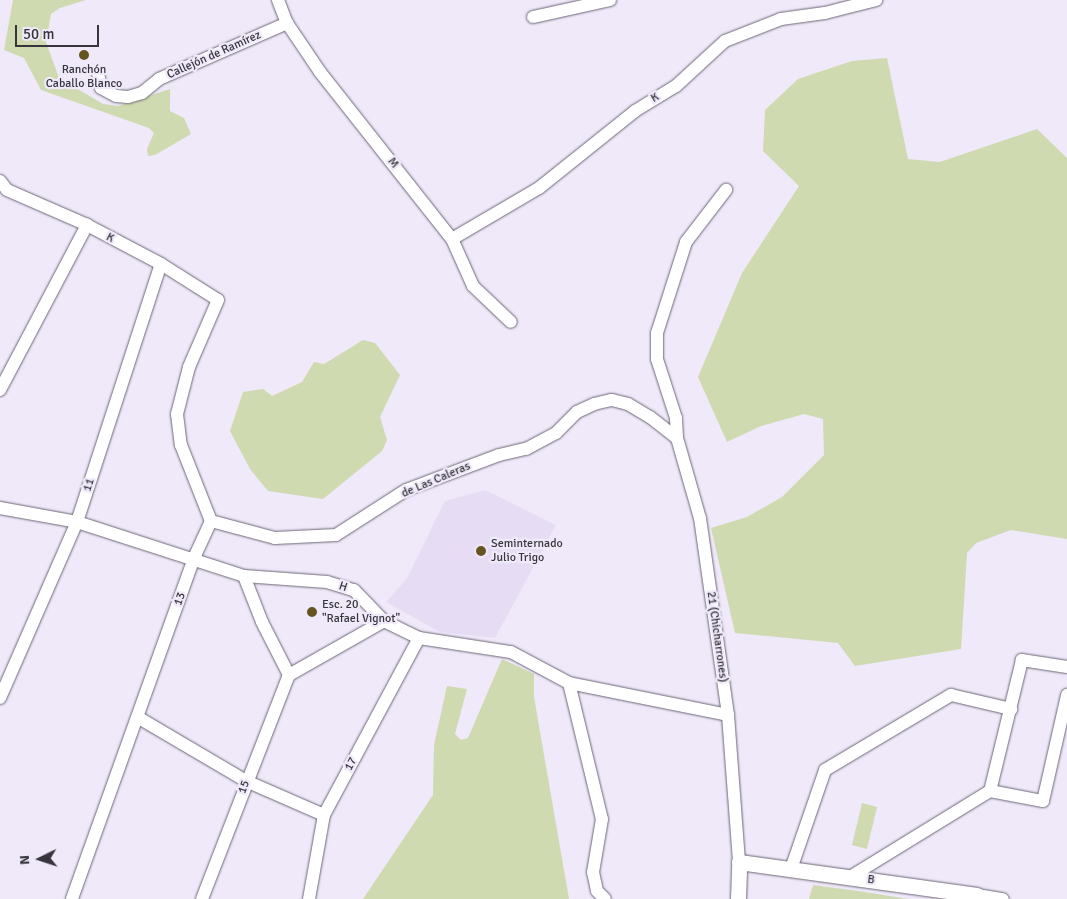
<!DOCTYPE html>
<meta charset="utf-8">
<style>
body{margin:0}
#map{position:relative;width:1067px;height:899px;overflow:hidden;background:#efe9fa;font-family:Signika,sans-serif}
div>[style]{position:absolute}
[style*='--x']{left:calc(var(--x)*1px);top:calc(var(--y)*1px);width:calc(var(--w)*1px);rotate:calc(var(--a)*1deg)}
.built>*{inset:0;background:#e6ddf5}
.green>*{inset:0;background:#cfdab1}
.roads{filter:drop-shadow(0 0 1px #6c6675) drop-shadow(0 0 1px #6c6675)}
.minor>*{height:12px;margin:-6px;padding:0 6px;transform-origin:6px;border-radius:6px;background:#fff}
.tertiary>*{height:15px;margin:-7.5px;padding:0 7.5px;transform-origin:7.5px;border-radius:7.5px;background:#fff}
.dots>*{width:14px;height:14px;translate:-50% -50%;box-sizing:border-box;border:2px solid #efe9fa;border-radius:50%}
span{translate:-50% -50%;white-space:nowrap;text-align:center;line-height:1.15;-webkit-text-stroke:4.5px #efe9fa;paint-order:stroke}
.street-label{font-size:12px;color:#37353b}
.poi-label{font-size:12px;color:#37353b}
.left{translate:0 -50%;text-align:left}
.north{position:absolute;left:15px;top:834px;width:50px;height:50px;-webkit-text-stroke:4px #efe9fa;paint-order:stroke;rotate:266deg;font-size:14px;font-weight:700;line-height:20px;text-align:center;color:#37353b}
.north::after{content:'';display:block;margin:auto;width:18px;height:22px;background:#37353b;clip-path:polygon(50% 0,100% 100%,50% 72%,0 100%)}
.scale{position:absolute;left:15px;top:25px;width:84px;height:22px;box-sizing:border-box;border:2px solid #37353b;border-top:0;padding-left:6px;font-size:15px;line-height:18px;white-space:nowrap;color:#37353b;-webkit-text-stroke:4px #efe9fa;paint-order:stroke}
</style>
<div id="map">
<div class="built">
<i style="clip-path:polygon(485px 490px,556px 525px,495px 638px,440px 632px,386px 602px,407px 578px,445px 501px)"></i>
</div>
<div class="green">
<i style="clip-path:polygon(13px 0,86px 0,60px 8px,51px 14px,46px 42px,59px 78px,103px 104px,118px 106px,170px 89px,170px 111px,184px 118px,191px 134px,155px 155px,148px 156px,147px 149px,154px 133px,149px 128px,41px 90px,24px 58px,4px 50px)"></i>
<i style="clip-path:polygon(887px 58px,908px 159px,940px 162px,1037px 129px,1067px 158px,1067px 539px,1011px 530px,976px 543px,967px 553px,961px 649px,855px 666px,838px 643px,735px 633px,711px 528px,747px 517px,782px 497px,824px 455px,823px 419px,804px 414px,761px 426px,727px 442px,698px 377px,742px 273px,799px 186px,763px 151px,765px 110px,798px 79px,852px 61px)"></i>
<i style="clip-path:polygon(363px 340px,375px 343px,400px 375px,380px 417px,387px 440px,382px 451px,323px 499px,268px 491px,250px 469px,230px 431px,243px 392px,263px 389px,272px 396px,302px 382px,314px 362px,324px 364px)"></i>
<i style="clip-path:polygon(502px 659px,534px 674px,534px 697px,569px 899px,363px 899px,433px 795px,434px 745px,447px 686px,467px 689px,455px 734px,461px 740px,468px 738px)"></i>
<i style="clip-path:polygon(862px 803px,877px 807px,867px 849px,852px 845px)"></i>
<i style="clip-path:polygon(813px 885px,858px 891px,909px 899px,809px 899px)"></i>
</div>
<div class="roads">
<div class="minor">
<i style="--x:278;--y:0;--w:25;--a:69"></i>
<i style="--x:287;--y:23;--w:59;--a:56"></i>
<i style="--x:320;--y:72;--w:213;--a:51.7"></i>
<i style="--x:452;--y:239;--w:51;--a:65.9"></i>
<i style="--x:473;--y:286;--w:52;--a:43.5"></i>
<i style="--x:533;--y:17;--w:79;--a:-12.4"></i>
<i style="--x:98;--y:73;--w:15;--a:79"></i>
<i style="--x:101;--y:88;--w:17;--a:28"></i>
<i style="--x:116;--y:96;--w:12;--a:5"></i>
<i style="--x:128;--y:97;--w:15;--a:-16"></i>
<i style="--x:142;--y:93;--w:22;--a:-39"></i>
<i style="--x:159;--y:79;--w:140;--a:-23.6"></i>
<i style="--x:0;--y:181;--w:11;--a:52"></i>
<i style="--x:7;--y:190;--w:87;--a:23.6"></i>
<i style="--x:87;--y:225;--w:84;--a:27.8"></i>
<i style="--x:161;--y:264;--w:67;--a:32.3"></i>
<i style="--x:218;--y:300;--w:73;--a:113.4"></i>
<i style="--x:189;--y:367;--w:49;--a:104.3"></i>
<i style="--x:177;--y:414;--w:31;--a:83"></i>
<i style="--x:181;--y:445;--w:82;--a:68.5"></i>
<i style="--x:211;--y:521;--w:41;--a:114.7"></i>
<i style="--x:194;--y:558;--w:362;--a:109.7"></i>
<i style="--x:452;--y:239;--w:101;--a:-30.4"></i>
<i style="--x:539;--y:188;--w:123;--a:-38.7"></i>
<i style="--x:635;--y:111;--w:48;--a:-31.4"></i>
<i style="--x:676;--y:86;--w:67;--a:-42.6"></i>
<i style="--x:725;--y:41;--w:60;--a:-21.4"></i>
<i style="--x:781;--y:19;--w:44;--a:-7.8"></i>
<i style="--x:825;--y:13;--w:53;--a:-14.3"></i>
<i style="--x:0;--y:390;--w:187;--a:-62.2"></i>
<i style="--x:677;--y:438;--w:20;--a:-93"></i>
<i style="--x:676;--y:418;--w:62;--a:-107.9"></i>
<i style="--x:657;--y:359;--w:26;--a:-90"></i>
<i style="--x:657;--y:333;--w:96;--a:-72.3"></i>
<i style="--x:686;--y:242;--w:66;--a:-52.4"></i>
<i style="--x:0;--y:508;--w:78;--a:10.3"></i>
<i style="--x:77;--y:522;--w:176;--a:17.9"></i>
<i style="--x:244;--y:576;--w:83;--a:4.1"></i>
<i style="--x:327;--y:582;--w:28;--a:17"></i>
<i style="--x:354;--y:590;--w:43;--a:45.9"></i>
<i style="--x:384;--y:621;--w:39;--a:26"></i>
<i style="--x:419;--y:638;--w:93;--a:8.7"></i>
<i style="--x:511;--y:652;--w:66;--a:28.1"></i>
<i style="--x:569;--y:683;--w:162;--a:11.4"></i>
<i style="--x:211;--y:521;--w:66;--a:14.9"></i>
<i style="--x:275;--y:538;--w:61;--a:-2.8"></i>
<i style="--x:336;--y:535;--w:83;--a:-32.7"></i>
<i style="--x:406;--y:490;--w:99;--a:-20.6"></i>
<i style="--x:499;--y:455;--w:28;--a:-13"></i>
<i style="--x:526;--y:449;--w:34;--a:-28"></i>
<i style="--x:556;--y:433;--w:30;--a:-45"></i>
<i style="--x:577;--y:412;--w:19;--a:-25"></i>
<i style="--x:594;--y:404;--w:18;--a:-13"></i>
<i style="--x:612;--y:400;--w:16;--a:14"></i>
<i style="--x:628;--y:404;--w:26;--a:31"></i>
<i style="--x:650;--y:417;--w:34;--a:38"></i>
<i style="--x:677;--y:438;--w:83;--a:74"></i>
<i style="--x:700;--y:518;--w:199;--a:81.9"></i>
<i style="--x:728;--y:715;--w:147;--a:85.7"></i>
<i style="--x:244;--y:576;--w:49;--a:68.6"></i>
<i style="--x:262;--y:622;--w:59;--a:63"></i>
<i style="--x:289;--y:675;--w:109;--a:-29.6"></i>
<i style="--x:1067;--y:667;--w:46;--a:-171.2"></i>
<i style="--x:1022;--y:660;--w:135;--a:103.7"></i>
<i style="--x:990;--y:791;--w:54;--a:10.7"></i>
<i style="--x:1043;--y:801;--w:109;--a:-77.2"></i>
<i style="--x:569;--y:683;--w:140;--a:76.4"></i>
<i style="--x:602;--y:819;--w:54;--a:99.6"></i>
<i style="--x:593;--y:872;--w:19;--a:78"></i>
<i style="--x:597;--y:891;--w:11;--a:45"></i>
<i style="--x:0;--y:698;--w:192;--a:-66.4"></i>
<i style="--x:77;--y:522;--w:271;--a:-72"></i>
<i style="--x:139;--y:718;--w:124;--a:30.5"></i>
<i style="--x:246;--y:781;--w:85;--a:23.6"></i>
<i style="--x:791;--y:869;--w:105;--a:-71"></i>
<i style="--x:825;--y:770;--w:147;--a:-30.8"></i>
<i style="--x:951;--y:695;--w:62;--a:13.1"></i>
<i style="--x:850;--y:877;--w:164;--a:-31.6"></i>
<i style="--x:977;--y:895;--w:26;--a:9"></i>
<i style="--x:202;--y:899;--w:240;--a:-68.8"></i>
<i style="--x:309;--y:899;--w:85;--a:-79.9"></i>
<i style="--x:324;--y:815;--w:201;--a:-61.8"></i>
</div>
<div class="tertiary">
<i style="--x:738;--y:899;--w:37;--a:-88"></i>
<i style="--x:739;--y:862;--w:240;--a:7.9"></i>
</div>
</div>
<div class="dots">
<i style="left:84px;top:55px;background:#655422"></i>
<i style="left:481px;top:551px;background:#655422"></i>
<i style="left:312px;top:612px;background:#655422"></i>
</div>
<div class="street-label">
<span style="left:214px;top:55px;rotate:-24deg">Callejón de Ramírez</span>
<span style="left:655px;top:98px;rotate:-30deg">K</span>
<span style="left:393px;top:163px;rotate:52deg">M</span>
<span style="left:110px;top:238px;rotate:28deg">K</span>
<span style="left:436px;top:480px;rotate:-23deg">de Las Caleras</span>
<span style="left:89px;top:485px;rotate:-72deg">11</span>
<span style="left:343px;top:587px;rotate:18deg">H</span>
<span style="left:180px;top:599px;rotate:-71deg">13</span>
<span style="left:717px;top:637px;rotate:82deg">21 (Chicharrones)</span>
<span style="left:351px;top:764px;rotate:-62deg">17</span>
<span style="left:244px;top:787px;rotate:-70deg">15</span>
<span style="left:871px;top:880px;rotate:8deg">B</span>
</div>
<div class="poi-label">
<span style="left:84px;top:77px">Ranchón<br>Caballo Blanco</span>
<span class="left" style="left:491px;top:551px">Seminternado<br>Julio Trigo</span>
<span class="left" style="left:322px;top:612px">Esc. 20<br>"Rafael Vignot"</span>
</div>
<div class="north">N</div>
<div class="scale">50 m</div>
</div>
